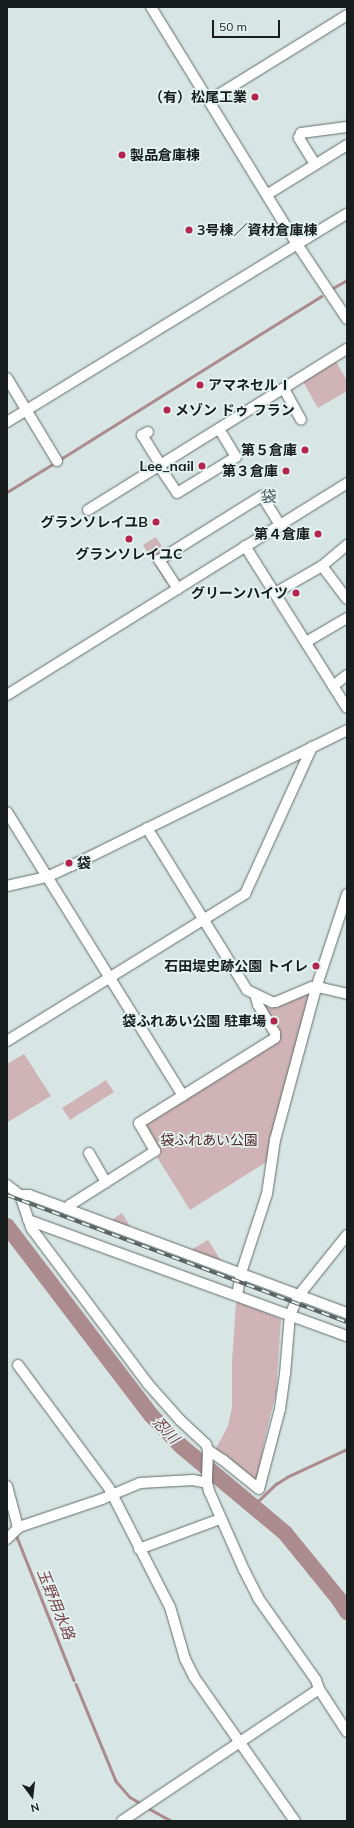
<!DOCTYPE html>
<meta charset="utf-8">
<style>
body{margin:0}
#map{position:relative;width:354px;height:1828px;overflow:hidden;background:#d7e6e4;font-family:Mulish,"Noto Sans JP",sans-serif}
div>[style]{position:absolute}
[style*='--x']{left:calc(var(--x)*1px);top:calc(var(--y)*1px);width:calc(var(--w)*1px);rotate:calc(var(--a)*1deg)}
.green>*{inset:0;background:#cfb3b6}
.stream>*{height:2.5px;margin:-1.25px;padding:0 1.25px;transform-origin:1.25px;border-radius:1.25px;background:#ac8b8e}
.river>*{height:16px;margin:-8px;padding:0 8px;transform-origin:8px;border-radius:8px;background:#ac8b8e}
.roads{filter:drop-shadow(0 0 1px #606d6b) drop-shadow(0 0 1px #606d6b)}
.minor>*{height:10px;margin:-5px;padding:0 5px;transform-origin:5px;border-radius:5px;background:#fff}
.rail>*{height:4px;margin-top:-2px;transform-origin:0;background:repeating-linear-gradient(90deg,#e4f3f1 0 8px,#5b6463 0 16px);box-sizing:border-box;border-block:1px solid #5b6463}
.dots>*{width:11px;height:11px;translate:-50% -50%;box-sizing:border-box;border:2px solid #e4f3f1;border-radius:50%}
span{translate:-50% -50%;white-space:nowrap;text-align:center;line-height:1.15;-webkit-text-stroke:3.5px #e4f3f1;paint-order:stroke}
.poi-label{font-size:14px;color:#171d1c;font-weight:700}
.right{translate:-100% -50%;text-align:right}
.left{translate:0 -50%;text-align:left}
.park-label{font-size:14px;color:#53242b}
.water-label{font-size:15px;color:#78454c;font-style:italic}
.quarter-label{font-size:16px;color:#4d5958}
.frame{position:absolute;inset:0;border:8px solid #171d1c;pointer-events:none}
.north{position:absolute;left:12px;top:1776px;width:40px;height:40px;-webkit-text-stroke:3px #e4f3f1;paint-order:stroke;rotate:165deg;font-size:11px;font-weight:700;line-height:16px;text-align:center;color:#171d1c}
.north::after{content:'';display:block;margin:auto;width:14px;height:18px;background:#171d1c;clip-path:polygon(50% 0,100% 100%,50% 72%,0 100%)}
.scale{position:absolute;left:212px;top:20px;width:68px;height:18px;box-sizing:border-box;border:2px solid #171d1c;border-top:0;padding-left:5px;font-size:12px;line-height:14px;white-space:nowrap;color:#171d1c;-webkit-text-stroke:3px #e4f3f1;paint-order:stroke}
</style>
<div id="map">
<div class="green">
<i style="clip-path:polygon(335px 360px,347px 381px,347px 391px,318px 408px,302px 380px)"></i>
<i style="clip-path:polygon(156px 537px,165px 552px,155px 558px,169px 581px,166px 583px,143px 545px)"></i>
<i style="clip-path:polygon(313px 992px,268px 1161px,190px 1210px,157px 1157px,161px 1154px,144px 1127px,144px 1123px,281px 1039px,261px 1007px,262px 1003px,269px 1008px,274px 1008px)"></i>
<i style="clip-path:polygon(24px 1054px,51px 1096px,8px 1122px,7px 1064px)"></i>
<i style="clip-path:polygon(106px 1080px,114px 1092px,70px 1120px,62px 1108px)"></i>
<i style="clip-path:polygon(122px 1213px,131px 1228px,110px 1221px)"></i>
<i style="clip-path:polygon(208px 1240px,222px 1262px,191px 1250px)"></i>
<i style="clip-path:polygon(238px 1302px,281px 1319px,276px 1393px,265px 1438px,257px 1484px,215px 1450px,228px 1426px,232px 1407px,232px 1362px,236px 1303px)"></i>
</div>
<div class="stream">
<i style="--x:333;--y:288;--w:16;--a:-30"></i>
<i style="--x:59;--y:460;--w:309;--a:-32"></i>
<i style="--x:7;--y:492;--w:57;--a:-31.5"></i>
<i style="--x:253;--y:1506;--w:32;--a:-44"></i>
<i style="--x:276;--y:1484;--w:13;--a:-32"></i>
<i style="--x:287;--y:1477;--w:66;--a:-25"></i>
<i style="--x:17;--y:1537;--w:154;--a:68.3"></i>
<i style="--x:338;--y:1598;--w:9;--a:6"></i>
<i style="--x:76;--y:1684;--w:105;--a:67.6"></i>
<i style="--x:116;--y:1781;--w:21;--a:49"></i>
<i style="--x:130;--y:1797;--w:12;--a:31"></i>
<i style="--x:150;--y:1809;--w:25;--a:29"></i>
</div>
<div class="river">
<i style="--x:7;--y:1226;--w:238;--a:52.7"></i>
<i style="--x:151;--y:1415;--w:43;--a:45.9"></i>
<i style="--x:181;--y:1446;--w:136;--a:39.9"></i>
<i style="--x:285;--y:1533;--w:84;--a:50.8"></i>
<i style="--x:338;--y:1598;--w:17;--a:57"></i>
</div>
<div class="roads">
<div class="minor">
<i style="--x:151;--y:7;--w:278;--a:58.4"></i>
<i style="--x:297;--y:244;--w:90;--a:56.3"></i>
<i style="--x:210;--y:100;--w:161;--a:-31.8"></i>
<i style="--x:315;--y:164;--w:31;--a:-122"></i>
<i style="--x:299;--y:138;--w:5;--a:-68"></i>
<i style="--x:301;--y:133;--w:46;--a:-7.4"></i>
<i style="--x:268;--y:194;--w:93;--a:-31.8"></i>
<i style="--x:7;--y:378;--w:97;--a:58.9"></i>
<i style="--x:284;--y:389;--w:35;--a:61"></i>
<i style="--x:7;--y:422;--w:399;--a:-31.5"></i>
<i style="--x:148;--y:432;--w:7;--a:153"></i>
<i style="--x:142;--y:435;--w:36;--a:58"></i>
<i style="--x:159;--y:466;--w:32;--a:56"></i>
<i style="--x:177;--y:493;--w:69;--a:-31.4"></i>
<i style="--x:236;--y:457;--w:33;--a:-121"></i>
<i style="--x:88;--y:510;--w:305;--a:-31.9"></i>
<i style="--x:245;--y:546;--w:191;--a:57.8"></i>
<i style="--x:322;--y:566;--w:41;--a:52.9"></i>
<i style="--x:178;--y:589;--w:35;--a:-123"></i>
<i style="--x:159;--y:560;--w:121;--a:-31.9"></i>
<i style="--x:262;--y:496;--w:34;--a:58"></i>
<i style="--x:275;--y:593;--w:54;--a:-29.9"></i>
<i style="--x:322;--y:566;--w:33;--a:-40"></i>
<i style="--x:306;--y:642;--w:48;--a:-30.3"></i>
<i style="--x:333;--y:686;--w:18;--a:-38"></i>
<i style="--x:7;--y:695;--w:401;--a:-31.9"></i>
<i style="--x:7;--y:812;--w:334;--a:58.2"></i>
<i style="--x:147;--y:828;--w:190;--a:58.3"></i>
<i style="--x:247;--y:990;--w:28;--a:26"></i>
<i style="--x:272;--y:1002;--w:4;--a:0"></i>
<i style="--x:276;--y:1002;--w:39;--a:-23"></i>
<i style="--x:312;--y:987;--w:10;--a:6"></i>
<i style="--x:322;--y:988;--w:26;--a:13"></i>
<i style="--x:7;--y:886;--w:41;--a:-12.7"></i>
<i style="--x:47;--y:877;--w:26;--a:-25"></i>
<i style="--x:71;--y:866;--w:308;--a:-26.2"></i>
<i style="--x:7;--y:1041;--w:280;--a:-31.7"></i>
<i style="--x:245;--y:894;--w:162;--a:-65.5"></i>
<i style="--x:89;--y:1153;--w:34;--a:60"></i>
<i style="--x:7;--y:1185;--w:16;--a:38"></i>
<i style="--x:20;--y:1195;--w:36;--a:71"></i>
<i style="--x:32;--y:1229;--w:194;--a:53.2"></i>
<i style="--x:148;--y:1384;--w:48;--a:48.4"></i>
<i style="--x:180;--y:1420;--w:35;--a:43"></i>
<i style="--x:206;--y:1444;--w:6;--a:72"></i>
<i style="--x:208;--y:1450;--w:33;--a:92"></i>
<i style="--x:207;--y:1483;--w:8;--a:76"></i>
<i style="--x:209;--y:1491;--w:86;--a:66.1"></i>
<i style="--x:244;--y:1570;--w:31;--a:63"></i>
<i style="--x:258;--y:1598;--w:100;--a:54.7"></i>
<i style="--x:316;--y:1680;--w:9;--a:72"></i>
<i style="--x:319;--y:1689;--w:51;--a:56.9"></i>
<i style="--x:20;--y:1195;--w:9;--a:0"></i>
<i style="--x:29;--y:1195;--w:40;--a:20.2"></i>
<i style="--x:67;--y:1209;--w:299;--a:20.4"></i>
<i style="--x:67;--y:1209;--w:5;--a:-53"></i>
<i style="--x:70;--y:1205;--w:101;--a:-32.4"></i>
<i style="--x:155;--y:1151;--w:32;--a:-120"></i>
<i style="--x:139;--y:1123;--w:160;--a:-32"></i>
<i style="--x:275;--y:1038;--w:5;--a:-90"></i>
<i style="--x:275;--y:1033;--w:33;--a:-121"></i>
<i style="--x:258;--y:1005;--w:11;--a:-105"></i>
<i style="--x:28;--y:1220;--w:339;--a:20"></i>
<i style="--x:237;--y:1296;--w:23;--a:-80"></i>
<i style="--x:241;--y:1273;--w:83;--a:-71.8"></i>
<i style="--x:267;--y:1194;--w:55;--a:-81.6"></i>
<i style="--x:275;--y:1140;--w:157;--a:-74.9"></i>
<i style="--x:316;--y:988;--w:99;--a:-71.7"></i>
<i style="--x:18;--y:1365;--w:153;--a:53.5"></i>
<i style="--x:109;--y:1488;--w:134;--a:62.9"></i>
<i style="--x:170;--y:1607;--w:54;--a:73.9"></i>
<i style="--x:185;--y:1659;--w:20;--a:63"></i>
<i style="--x:194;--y:1677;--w:176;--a:55"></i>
<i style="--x:208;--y:1450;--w:18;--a:34"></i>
<i style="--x:223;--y:1460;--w:46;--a:38.9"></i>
<i style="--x:259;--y:1489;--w:83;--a:-75.3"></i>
<i style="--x:280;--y:1409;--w:35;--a:-82"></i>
<i style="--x:285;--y:1374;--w:59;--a:-85.2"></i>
<i style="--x:290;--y:1315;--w:22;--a:-66"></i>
<i style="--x:299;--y:1295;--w:77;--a:-51.3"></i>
<i style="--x:7;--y:1486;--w:39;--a:75"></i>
<i style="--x:17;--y:1524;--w:4;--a:56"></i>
<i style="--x:7;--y:1539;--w:17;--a:-45"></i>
<i style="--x:19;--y:1527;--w:88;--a:-18.6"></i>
<i style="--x:102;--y:1499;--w:41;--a:-22.8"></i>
<i style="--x:140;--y:1483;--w:53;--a:-3.2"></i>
<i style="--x:193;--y:1480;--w:14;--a:12"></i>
<i style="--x:139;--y:1549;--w:86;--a:-20.3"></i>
<i style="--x:122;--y:1821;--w:237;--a:-33.8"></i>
</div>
</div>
<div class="rail">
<i style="--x:7;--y:1195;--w:363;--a:20.5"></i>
</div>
<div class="dots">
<i style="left:255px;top:97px;background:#b5244c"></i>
<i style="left:122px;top:155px;background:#b5244c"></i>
<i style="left:189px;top:230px;background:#b5244c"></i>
<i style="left:200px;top:385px;background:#b5244c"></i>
<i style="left:167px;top:410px;background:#b5244c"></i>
<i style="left:305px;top:450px;background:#b5244c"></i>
<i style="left:202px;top:466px;background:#b5244c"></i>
<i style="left:286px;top:471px;background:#b5244c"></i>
<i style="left:156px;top:522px;background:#b5244c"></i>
<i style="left:318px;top:534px;background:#b5244c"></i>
<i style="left:129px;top:539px;background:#b5244c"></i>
<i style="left:296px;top:593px;background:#b5244c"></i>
<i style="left:69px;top:863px;background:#b5244c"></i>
<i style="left:316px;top:966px;background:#b5244c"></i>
<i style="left:274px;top:1021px;background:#b5244c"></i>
</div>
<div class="poi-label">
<span class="right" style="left:247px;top:97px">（有）松尾工業</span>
<span class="left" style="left:130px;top:155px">製品倉庫棟</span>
<span class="left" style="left:197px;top:230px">3号棟／資材倉庫棟</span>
<span class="left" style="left:208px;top:385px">アマネセルⅠ</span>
<span class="left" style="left:175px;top:410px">メゾン ドゥ フラン</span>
<span class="right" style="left:297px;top:450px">第５倉庫</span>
<span class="right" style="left:194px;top:466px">Lee_nail</span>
<span class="right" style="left:278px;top:471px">第３倉庫</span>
<span class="right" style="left:148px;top:522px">グランソレイユB</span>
<span class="right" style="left:310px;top:534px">第４倉庫</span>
<span style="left:129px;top:554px">グランソレイユC</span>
<span class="right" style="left:288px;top:593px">グリーンハイツ</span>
<span class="left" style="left:77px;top:863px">袋</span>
<span class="right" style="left:308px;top:966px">石田堤史跡公園 トイレ</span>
<span class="right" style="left:266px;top:1021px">袋ふれあい公園 駐車場</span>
</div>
<div class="park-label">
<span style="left:209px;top:1140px">袋ふれあい公園</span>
</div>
<div class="water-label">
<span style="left:166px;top:1430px;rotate:46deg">忍川</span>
<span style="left:56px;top:1604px;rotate:68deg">玉野用水路</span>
</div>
<div class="quarter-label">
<span style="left:269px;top:496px">袋</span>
</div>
<div class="frame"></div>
<div class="north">N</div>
<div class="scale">50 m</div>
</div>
